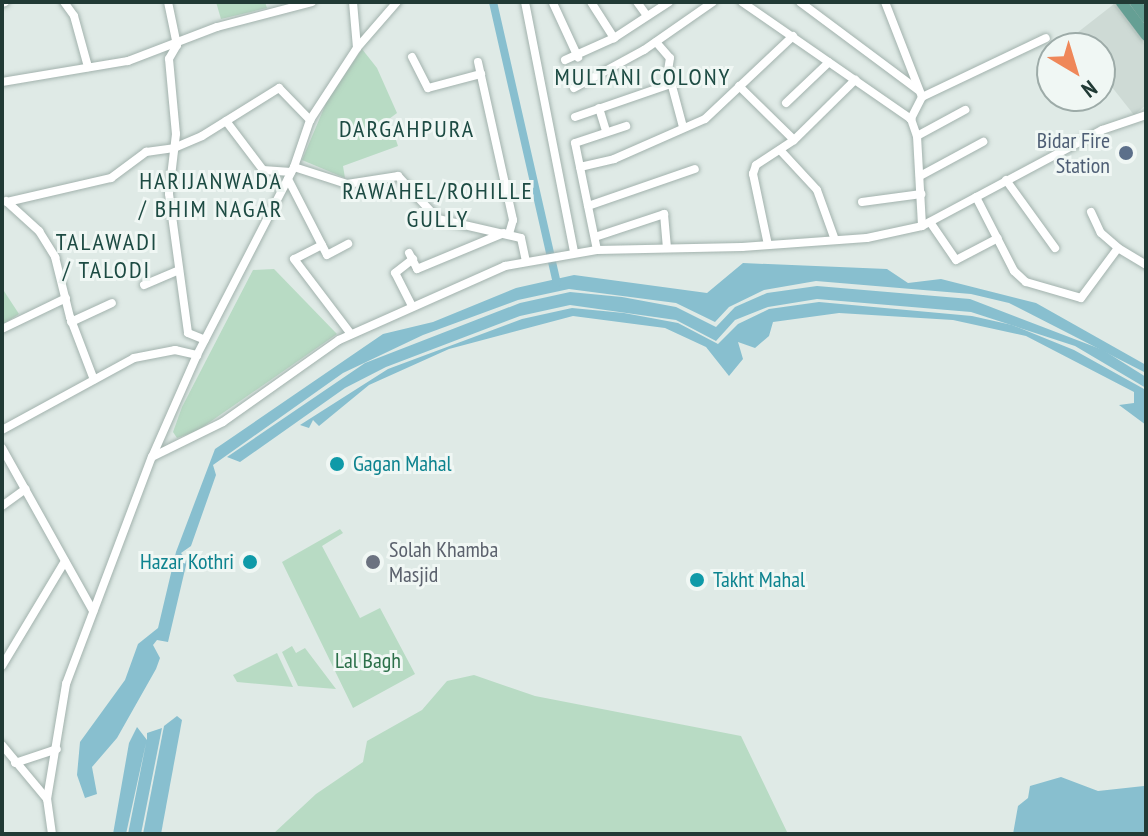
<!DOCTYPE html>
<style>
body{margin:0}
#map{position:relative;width:1148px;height:836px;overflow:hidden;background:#dfeae6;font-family:"PT Sans Narrow",sans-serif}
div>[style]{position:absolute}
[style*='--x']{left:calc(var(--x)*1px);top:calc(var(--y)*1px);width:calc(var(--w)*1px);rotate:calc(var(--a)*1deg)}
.built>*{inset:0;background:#cedad5}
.green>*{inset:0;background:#b8dbc4}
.water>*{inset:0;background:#88bfcf}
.canal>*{height:8px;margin:-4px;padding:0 4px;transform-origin:4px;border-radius:4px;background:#88bfcf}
.roads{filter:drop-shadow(0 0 2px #a2b2ad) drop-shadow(0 0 2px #a2b2ad)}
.minor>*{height:8px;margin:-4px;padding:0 4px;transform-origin:4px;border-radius:4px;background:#fff}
.major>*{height:11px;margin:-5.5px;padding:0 5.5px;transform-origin:5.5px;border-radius:5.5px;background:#659f94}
.dots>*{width:22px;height:22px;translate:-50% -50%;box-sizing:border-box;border:4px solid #f0f7f4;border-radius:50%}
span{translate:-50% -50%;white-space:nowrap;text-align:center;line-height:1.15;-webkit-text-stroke:6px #f0f7f4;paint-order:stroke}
.service-label{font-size:22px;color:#4e5e75}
.right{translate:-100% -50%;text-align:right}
.culture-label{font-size:22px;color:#0d838f}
.left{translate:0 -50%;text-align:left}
.worship-label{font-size:22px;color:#5b616d}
.park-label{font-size:22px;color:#2c704a}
.neighbourhood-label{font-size:24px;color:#1d4b43;letter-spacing:2px}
.frame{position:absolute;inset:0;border:4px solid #213a35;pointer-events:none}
.north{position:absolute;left:1036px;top:32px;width:80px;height:80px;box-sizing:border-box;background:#f0f7f4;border:2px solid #9daba8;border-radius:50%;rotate:142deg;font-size:22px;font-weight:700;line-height:32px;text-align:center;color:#213a35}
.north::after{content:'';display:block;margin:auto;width:28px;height:36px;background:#ef8759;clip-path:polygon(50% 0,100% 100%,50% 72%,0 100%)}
</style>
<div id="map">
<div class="built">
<i style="clip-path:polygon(1114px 4px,1146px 46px,1146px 105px,1134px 115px,1100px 72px,1100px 48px,1082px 48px,1073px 36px)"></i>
</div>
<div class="green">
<i style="clip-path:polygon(216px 2px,265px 2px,267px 8px,221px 19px)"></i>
<i style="clip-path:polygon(362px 49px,377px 68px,397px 113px,389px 119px,398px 146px,343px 166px,345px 178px,302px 160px,327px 101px)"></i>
<i style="clip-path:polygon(274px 269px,337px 334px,197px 431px,177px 438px,173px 432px,182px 407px,253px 270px)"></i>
<i style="clip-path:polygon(2px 288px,19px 314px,2px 325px)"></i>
<i style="clip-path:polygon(340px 529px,343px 533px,322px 546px,360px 618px,380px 608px,415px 674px,353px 708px,282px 562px)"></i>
<i style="clip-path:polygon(292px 646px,296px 653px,305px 648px,336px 689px,298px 686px,282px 652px)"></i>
<i style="clip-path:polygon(277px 653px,293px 687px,237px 682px,233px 675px)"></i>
<i style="clip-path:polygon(474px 675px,535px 696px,741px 736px,788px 834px,273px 834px,316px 794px,363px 762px,367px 741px,422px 710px,447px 681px)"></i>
</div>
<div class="water">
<i style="clip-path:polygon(743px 263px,887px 269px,908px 283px,941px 279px,1036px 303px,1146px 365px,1146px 373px,1009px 303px,971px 294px,816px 281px,764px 290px,729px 307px,715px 322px,676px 303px,569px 289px,518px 300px,423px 335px,343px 373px,213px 465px,216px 475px,191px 546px,181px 553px,187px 561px,168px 642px,157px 640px,153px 645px,160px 658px,156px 669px,117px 738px,92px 767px,97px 794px,85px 798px,77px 775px,80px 742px,125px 680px,138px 644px,158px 628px,176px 552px,215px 449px,383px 334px,433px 322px,516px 288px,574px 275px,707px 293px)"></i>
<i style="clip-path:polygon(817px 286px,970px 299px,1103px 350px,1146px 377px,1146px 388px,1075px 346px,971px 312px,817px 299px,768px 307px,735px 320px,716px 341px,676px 320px,570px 305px,520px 316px,386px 367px,345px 388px,240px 462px,227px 457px,365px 363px,520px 303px,570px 292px,622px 297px,676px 307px,716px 327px,735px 307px,767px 293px)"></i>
<i style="clip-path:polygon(819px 302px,972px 316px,1012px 325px,1074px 350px,1144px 389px,1146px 425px,1119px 405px,1134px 403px,1134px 392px,1026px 336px,953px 320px,839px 313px,773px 322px,769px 336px,755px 348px,738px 342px,743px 359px,729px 376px,706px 347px,665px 328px,573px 316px,449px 349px,369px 385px,319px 426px,313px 420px,309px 428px,300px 425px,388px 369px,522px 319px,572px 308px,624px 313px,678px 323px,718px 344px,738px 324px,769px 309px)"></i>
<i style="clip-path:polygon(177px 716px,182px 720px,161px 834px,143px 834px,164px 726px)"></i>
<i style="clip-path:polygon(137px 727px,147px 740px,147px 733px,162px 728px,141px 834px,128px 834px,146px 743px,126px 834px,113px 834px,129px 743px)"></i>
<i style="clip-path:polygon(1061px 777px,1098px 791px,1144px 786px,1146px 834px,1013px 834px,1018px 806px,1028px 798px,1030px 786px)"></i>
</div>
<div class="canal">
<i style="--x:493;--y:2;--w:288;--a:77.2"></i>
</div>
<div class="roads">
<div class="minor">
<i style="--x:64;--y:2;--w:17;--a:54"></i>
<i style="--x:74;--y:16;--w:53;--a:74.6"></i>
<i style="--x:168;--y:2;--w:44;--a:78.2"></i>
<i style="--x:177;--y:45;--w:16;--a:120"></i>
<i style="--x:169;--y:59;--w:75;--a:84.7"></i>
<i style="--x:176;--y:134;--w:60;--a:96.7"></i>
<i style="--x:169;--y:194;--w:140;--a:82.2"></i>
<i style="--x:188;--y:333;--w:18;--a:22"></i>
<i style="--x:353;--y:2;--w:46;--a:85"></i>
<i style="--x:525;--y:2;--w:255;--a:78.9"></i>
<i style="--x:591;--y:2;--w:43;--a:57.4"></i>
<i style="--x:637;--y:2;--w:17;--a:54"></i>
<i style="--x:742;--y:2;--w:206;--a:34.7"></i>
<i style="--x:911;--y:119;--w:18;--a:71"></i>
<i style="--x:917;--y:136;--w:90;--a:86.8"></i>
<i style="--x:800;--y:2;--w:147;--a:36.7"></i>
<i style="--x:885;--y:2;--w:102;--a:68.7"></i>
<i style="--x:922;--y:97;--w:25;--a:117"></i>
<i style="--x:2;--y:3;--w:3;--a:-18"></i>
<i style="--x:553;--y:3;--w:60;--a:65.2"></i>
<i style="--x:656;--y:42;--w:21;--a:49"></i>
<i style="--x:670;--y:58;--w:13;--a:99"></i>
<i style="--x:668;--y:71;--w:58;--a:75"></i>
<i style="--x:412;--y:57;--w:35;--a:63"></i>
<i style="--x:428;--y:88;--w:55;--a:-14.8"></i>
<i style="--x:565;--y:60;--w:54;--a:-24.2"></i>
<i style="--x:614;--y:38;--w:66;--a:-33.2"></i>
<i style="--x:478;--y:62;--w:162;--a:77.5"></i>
<i style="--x:513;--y:220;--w:15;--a:106"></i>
<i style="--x:2;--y:82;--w:128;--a:-9.5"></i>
<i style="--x:128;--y:61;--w:95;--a:-20.9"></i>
<i style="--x:217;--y:27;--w:98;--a:-14.7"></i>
<i style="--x:739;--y:86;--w:77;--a:44.5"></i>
<i style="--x:574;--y:88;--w:80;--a:-28.5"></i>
<i style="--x:644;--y:50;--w:84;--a:-34.8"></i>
<i style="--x:922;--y:97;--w:137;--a:-25.4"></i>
<i style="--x:786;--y:103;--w:59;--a:-43.6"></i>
<i style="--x:599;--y:108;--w:24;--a:73"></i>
<i style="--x:575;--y:117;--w:105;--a:-19"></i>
<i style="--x:226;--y:121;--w:61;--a:52.9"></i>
<i style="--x:263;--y:170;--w:28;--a:4"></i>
<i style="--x:917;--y:136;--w:55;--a:-28.4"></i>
<i style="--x:780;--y:150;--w:54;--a:47.2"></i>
<i style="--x:817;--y:190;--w:53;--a:70.2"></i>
<i style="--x:294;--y:167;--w:56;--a:17.8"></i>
<i style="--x:347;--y:184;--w:52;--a:-8.9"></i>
<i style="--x:398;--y:176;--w:59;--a:47.1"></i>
<i style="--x:438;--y:219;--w:85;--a:12.9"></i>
<i style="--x:521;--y:238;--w:24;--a:78"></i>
<i style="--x:580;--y:167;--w:35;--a:-13"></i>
<i style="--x:614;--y:159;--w:99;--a:-23.7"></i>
<i style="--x:705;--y:119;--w:121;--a:-43.3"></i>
<i style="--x:920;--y:176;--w:72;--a:-28.4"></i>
<i style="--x:288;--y:179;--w:85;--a:62.8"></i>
<i style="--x:327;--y:255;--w:24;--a:-28"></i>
<i style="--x:1006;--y:180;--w:84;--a:54.2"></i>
<i style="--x:976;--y:197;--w:83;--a:62.8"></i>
<i style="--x:1014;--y:271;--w:16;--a:43"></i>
<i style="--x:1026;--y:282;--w:57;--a:16.2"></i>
<i style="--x:1081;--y:298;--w:62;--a:-53.5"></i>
<i style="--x:1118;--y:248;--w:33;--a:31"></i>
<i style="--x:6;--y:201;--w:45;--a:42.3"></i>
<i style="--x:39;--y:231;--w:31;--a:58"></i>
<i style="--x:55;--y:257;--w:62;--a:76"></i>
<i style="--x:70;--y:317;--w:67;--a:69.1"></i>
<i style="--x:7;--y:202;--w:107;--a:-13"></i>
<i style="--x:111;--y:178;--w:44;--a:-36.6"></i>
<i style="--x:146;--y:152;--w:28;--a:-8"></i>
<i style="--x:174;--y:148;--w:30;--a:-23"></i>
<i style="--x:202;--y:136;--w:91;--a:-31.9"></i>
<i style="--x:279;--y:88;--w:45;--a:45.9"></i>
<i style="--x:862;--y:202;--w:60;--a:-7.7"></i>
<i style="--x:588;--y:206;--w:113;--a:-19.1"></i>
<i style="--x:1091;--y:212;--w:23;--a:65"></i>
<i style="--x:1101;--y:233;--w:23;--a:41"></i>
<i style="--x:930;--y:222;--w:46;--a:55.6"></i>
<i style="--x:956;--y:260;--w:47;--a:-27.6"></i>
<i style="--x:595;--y:237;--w:73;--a:-18.4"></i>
<i style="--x:664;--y:214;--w:34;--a:85"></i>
<i style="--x:322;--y:245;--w:31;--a:153"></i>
<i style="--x:294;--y:259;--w:94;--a:52.8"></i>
<i style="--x:768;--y:245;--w:73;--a:-101.9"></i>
<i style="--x:753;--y:174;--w:9;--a:-72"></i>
<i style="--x:756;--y:165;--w:45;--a:-33.3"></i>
<i style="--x:794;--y:140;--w:86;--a:-44.5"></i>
<i style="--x:597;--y:250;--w:109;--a:-101.6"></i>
<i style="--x:575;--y:143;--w:54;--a:-18.4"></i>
<i style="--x:409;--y:253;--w:18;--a:63"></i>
<i style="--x:417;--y:269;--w:94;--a:-22.5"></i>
<i style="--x:144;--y:285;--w:38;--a:-23"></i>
<i style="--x:412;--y:306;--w:37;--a:-117"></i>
<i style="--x:395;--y:273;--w:23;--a:-38"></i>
<i style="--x:71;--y:322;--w:45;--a:-24.9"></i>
<i style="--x:2;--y:329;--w:71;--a:-25.8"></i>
<i style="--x:2;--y:430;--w:150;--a:-28.6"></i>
<i style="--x:134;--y:358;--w:42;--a:-11"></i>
<i style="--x:175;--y:350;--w:23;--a:13"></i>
<i style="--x:2;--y:448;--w:187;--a:60.8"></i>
<i style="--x:152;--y:457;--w:79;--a:-26.2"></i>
<i style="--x:223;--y:422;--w:142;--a:-35.3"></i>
<i style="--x:339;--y:340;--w:182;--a:-24"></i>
<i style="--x:505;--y:266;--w:93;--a:-9.9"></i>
<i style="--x:597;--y:250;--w:145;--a:-1.2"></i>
<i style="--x:742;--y:247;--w:125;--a:-4.1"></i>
<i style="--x:867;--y:238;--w:56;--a:-12.3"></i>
<i style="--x:922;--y:226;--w:204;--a:-28.1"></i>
<i style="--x:1102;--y:130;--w:46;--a:-18.8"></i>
<i style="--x:2;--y:506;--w:29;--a:-36"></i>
<i style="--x:2;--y:666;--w:122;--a:-59"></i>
<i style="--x:2;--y:745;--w:70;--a:50.2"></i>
<i style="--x:15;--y:763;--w:44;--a:-18.4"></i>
<i style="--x:52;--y:834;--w:35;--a:-98"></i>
<i style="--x:47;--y:799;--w:117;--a:-80.6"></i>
<i style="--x:66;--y:684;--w:243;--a:-69.3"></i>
<i style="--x:152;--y:457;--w:111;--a:-66.2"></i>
<i style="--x:197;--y:355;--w:212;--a:-62.7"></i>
<i style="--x:294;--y:167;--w:50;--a:-71.2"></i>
<i style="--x:310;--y:120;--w:86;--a:-56.9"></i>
<i style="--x:357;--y:48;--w:61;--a:-49"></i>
</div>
<div class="major">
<i style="--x:1121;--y:2;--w:41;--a:52.9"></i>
<i style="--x:1135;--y:2;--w:19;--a:54"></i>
</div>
</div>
<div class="dots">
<i style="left:1126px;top:153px;background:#5c6f8a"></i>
<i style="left:337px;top:464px;background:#0f9aa8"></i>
<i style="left:250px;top:562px;background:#0f9aa8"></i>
<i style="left:373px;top:562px;background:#6b7280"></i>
<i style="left:697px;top:580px;background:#0f9aa8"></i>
</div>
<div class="service-label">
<span class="right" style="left:1110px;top:153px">Bidar Fire<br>Station</span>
</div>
<div class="culture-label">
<span class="left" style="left:353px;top:464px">Gagan Mahal</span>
<span class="right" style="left:234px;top:562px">Hazar Kothri</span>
<span class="left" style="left:713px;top:580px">Takht Mahal</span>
</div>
<div class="worship-label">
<span class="left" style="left:389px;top:562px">Solah Khamba<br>Masjid</span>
</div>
<div class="park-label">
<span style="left:368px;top:661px">Lal Bagh</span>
</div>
<div class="neighbourhood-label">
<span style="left:643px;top:77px">MULTANI COLONY</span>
<span style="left:407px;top:129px">DARGAHPURA</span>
<span style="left:211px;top:195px">HARIJANWADA<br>/ BHIM NAGAR</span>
<span style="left:438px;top:205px">RAWAHEL/ROHILLE<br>GULLY</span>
<span style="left:107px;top:256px">TALAWADI<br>/ TALODI</span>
</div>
<div class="frame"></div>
<div class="north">N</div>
</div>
